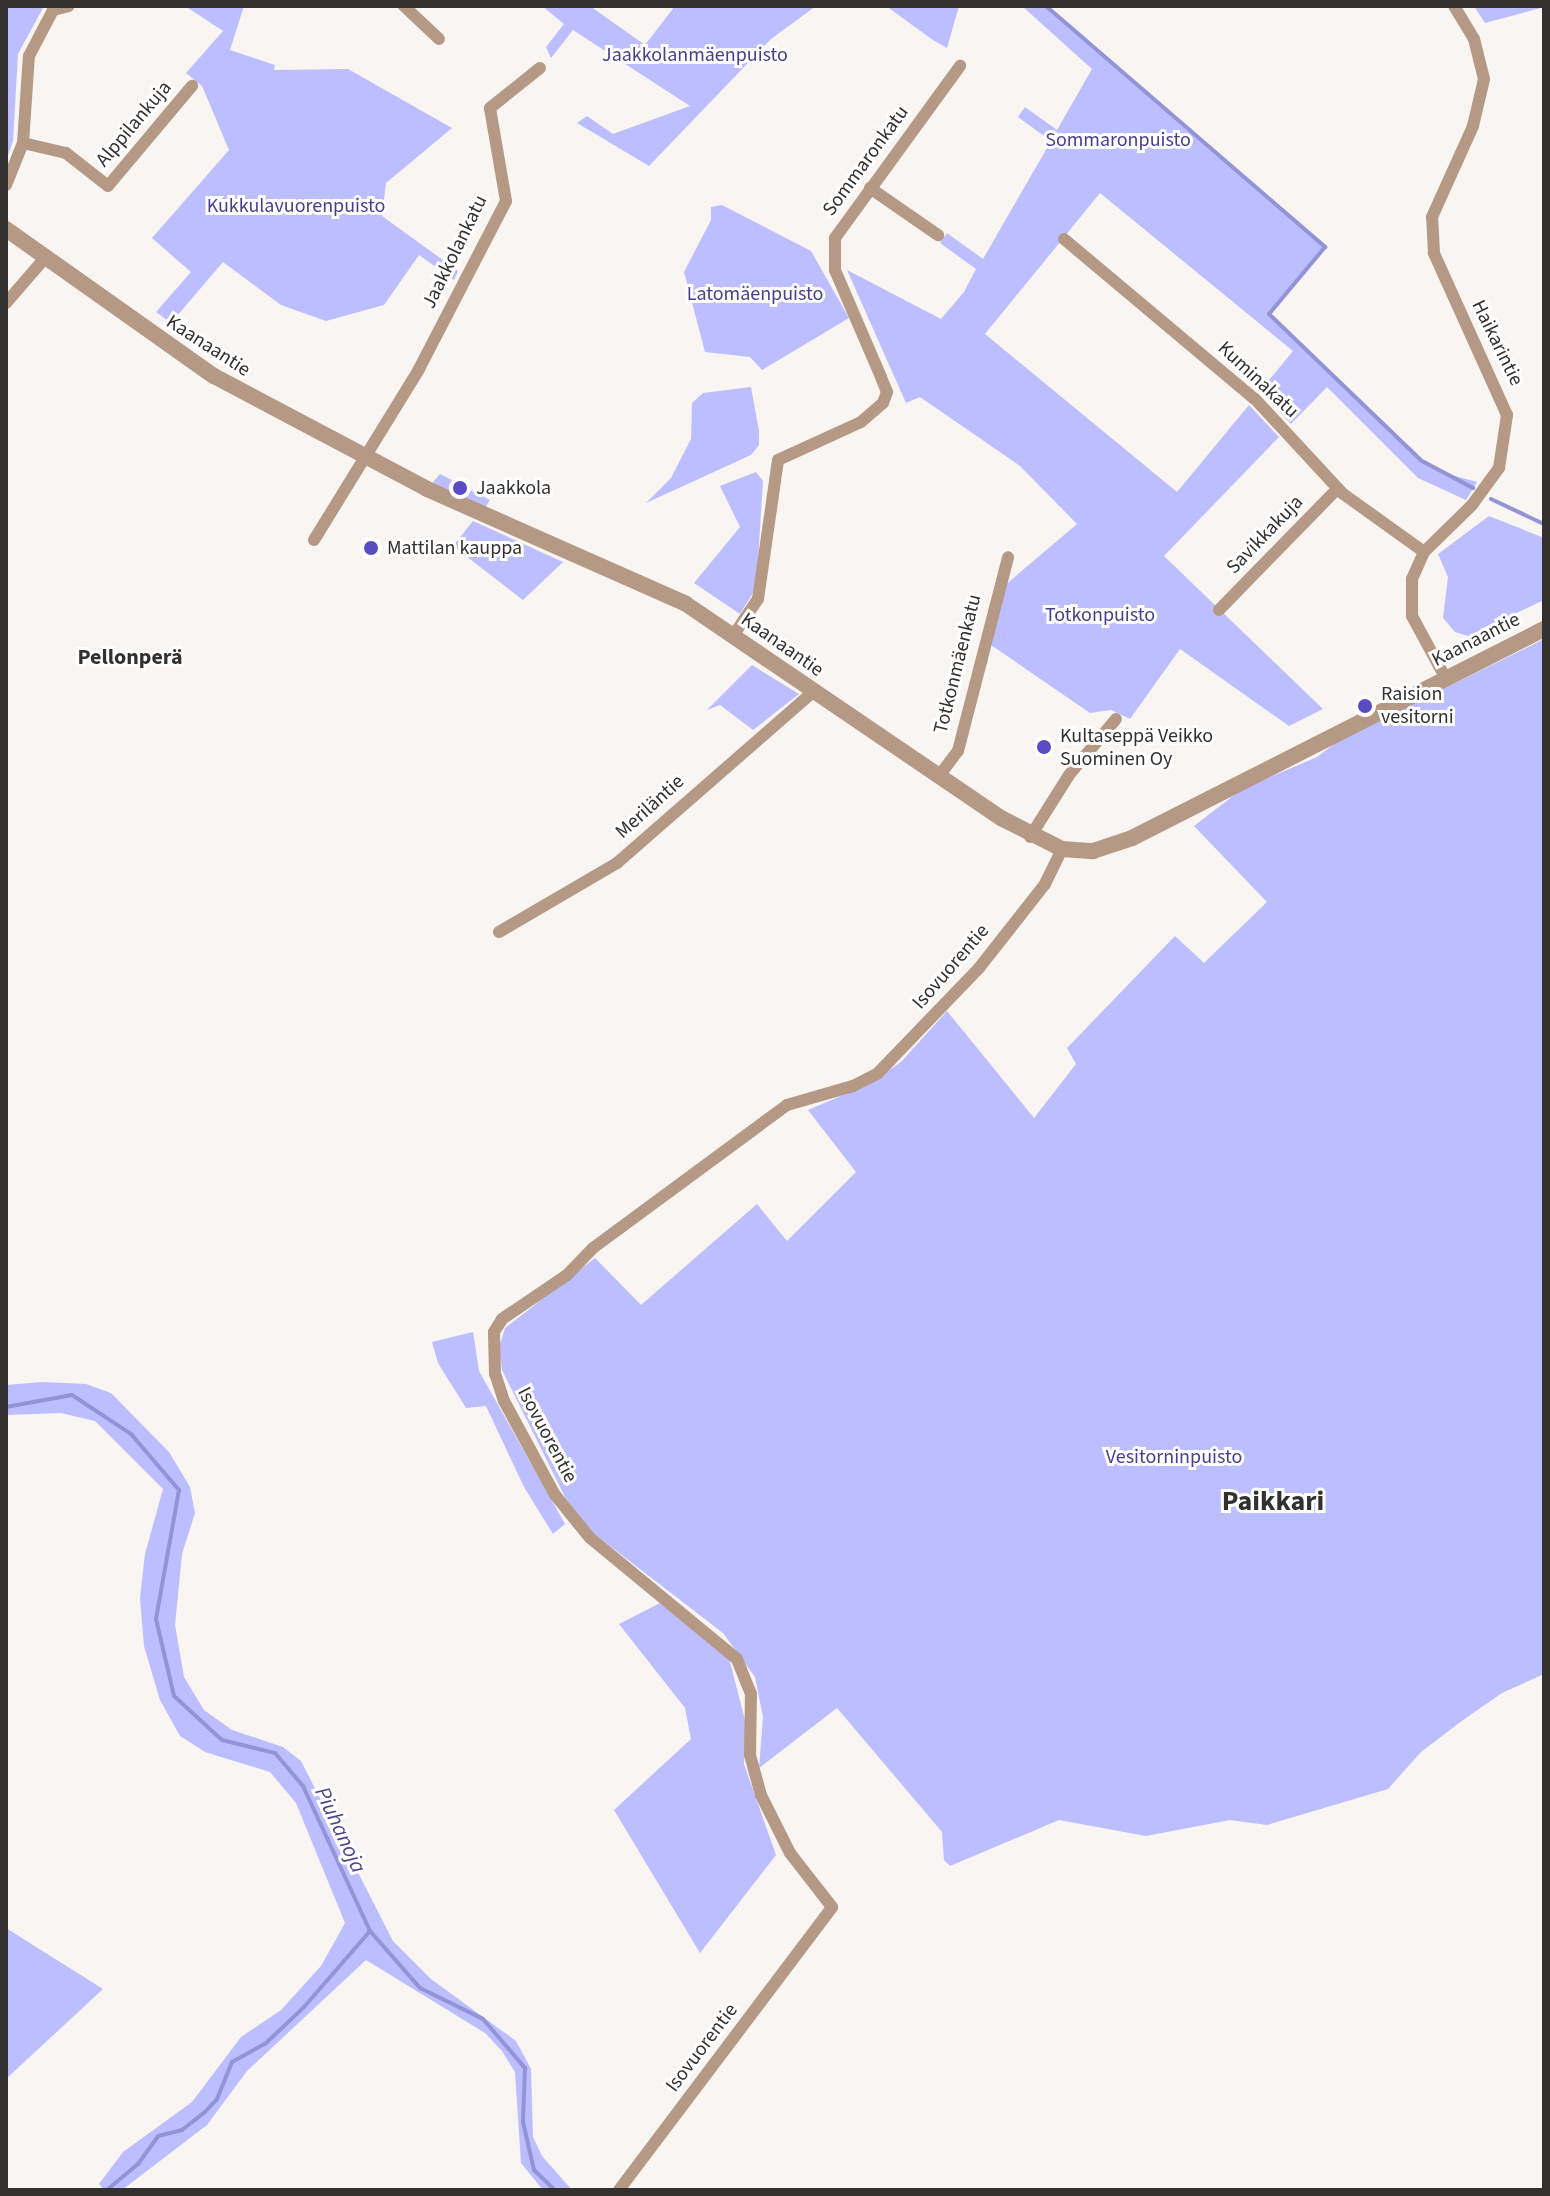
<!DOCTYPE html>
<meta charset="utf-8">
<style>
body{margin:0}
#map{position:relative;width:1550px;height:2196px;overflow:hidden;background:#f8f5f3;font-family:"Source Sans 3",sans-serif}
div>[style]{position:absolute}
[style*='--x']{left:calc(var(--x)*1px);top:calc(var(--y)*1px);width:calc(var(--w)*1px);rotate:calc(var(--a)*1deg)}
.green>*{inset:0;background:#bdbeff}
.stream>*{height:4px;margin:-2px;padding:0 2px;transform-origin:2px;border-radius:2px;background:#9393d8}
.minor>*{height:12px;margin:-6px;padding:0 6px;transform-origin:6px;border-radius:6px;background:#b59984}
.tertiary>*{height:16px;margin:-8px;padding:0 8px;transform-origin:8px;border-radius:8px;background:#b59984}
.dots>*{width:22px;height:22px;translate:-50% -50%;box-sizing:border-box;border:4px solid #fff;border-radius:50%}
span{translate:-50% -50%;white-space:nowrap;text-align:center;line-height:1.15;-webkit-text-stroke:6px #fff;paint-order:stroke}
.park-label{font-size:20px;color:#463f90}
.street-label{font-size:20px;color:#323130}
.poi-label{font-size:20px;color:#323130}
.left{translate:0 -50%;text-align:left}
.neighbourhood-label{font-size:22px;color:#323130;font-weight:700}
.water-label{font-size:22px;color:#494293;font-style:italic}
.district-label{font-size:28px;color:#323130;font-weight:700}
.frame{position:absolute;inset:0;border:8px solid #323130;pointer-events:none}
</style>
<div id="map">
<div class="green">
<i style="clip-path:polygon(6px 6px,43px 8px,18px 54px,13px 141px,6px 161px)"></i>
<i style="clip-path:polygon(185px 6px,244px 6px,230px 50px,275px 65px,274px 70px,348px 69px,452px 128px,386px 183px,382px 216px,458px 271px,454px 280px,419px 255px,384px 305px,326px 321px,281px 305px,223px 262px,171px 323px,156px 312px,191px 272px,152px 238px,229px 150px,202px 86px,186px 73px,223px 31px)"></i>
<i style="clip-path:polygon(542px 6px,590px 6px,645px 45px,675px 6px,816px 6px,771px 39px,649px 166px,577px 123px,587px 116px,613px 134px,690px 106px,573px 30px,551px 58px,546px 47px,564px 24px)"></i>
<i style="clip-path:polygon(886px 6px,959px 6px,947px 48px,933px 40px)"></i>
<i style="clip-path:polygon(1022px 6px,1046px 6px,1325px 247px,1269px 314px,1422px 461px,1440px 472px,1477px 482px,1466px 500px,1418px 478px,1327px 387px,1291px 424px,1260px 391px,1293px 351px,1100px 193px,985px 334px,1177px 492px,1249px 405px,1279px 437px,1164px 556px,1323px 709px,1289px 726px,1180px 649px,1130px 719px,1111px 710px,1090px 713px,991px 645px,997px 592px,1077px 524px,1020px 466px,920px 397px,906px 403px,847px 270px,941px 319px,964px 292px,976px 269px,940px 243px,947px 233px,983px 259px,1051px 141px,1018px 117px,1025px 107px,1057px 130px,1092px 69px)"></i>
<i style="clip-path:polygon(1474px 6px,1544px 6px,1544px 7px,1485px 23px)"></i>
<i style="clip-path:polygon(722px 205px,811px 251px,849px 318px,762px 370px,750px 357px,705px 352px,684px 272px,711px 220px,711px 207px)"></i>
<i style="clip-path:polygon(751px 387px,759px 431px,759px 445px,751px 455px,646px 503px,671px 478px,691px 439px,692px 403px,703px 393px)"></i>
<i style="clip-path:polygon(756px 472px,763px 481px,758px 561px,753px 593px,740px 614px,694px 583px,740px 527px,720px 486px)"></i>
<i style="clip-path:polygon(440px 474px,490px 500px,481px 514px,427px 489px)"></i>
<i style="clip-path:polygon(1489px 516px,1544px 538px,1544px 600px,1468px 636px,1455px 632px,1443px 618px,1448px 577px,1438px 554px)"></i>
<i style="clip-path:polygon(473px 521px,563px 562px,523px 600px,453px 546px)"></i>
<i style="clip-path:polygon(1544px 639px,1544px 1674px,1502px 1693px,1463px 1720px,1421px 1752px,1388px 1789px,1267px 1825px,1230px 1820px,1146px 1836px,1059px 1820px,950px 1866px,944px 1860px,942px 1832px,837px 1708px,759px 1768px,763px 1717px,755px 1677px,723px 1633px,593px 1533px,566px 1499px,502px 1370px,499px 1347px,505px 1328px,595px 1258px,641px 1305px,757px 1204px,787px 1241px,856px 1172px,808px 1110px,869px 1084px,901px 1062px,947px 1011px,1034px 1118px,1076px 1064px,1067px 1048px,1175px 936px,1204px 963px,1267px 902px,1194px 826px,1242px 789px,1317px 757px,1338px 741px)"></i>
<i style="clip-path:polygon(752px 665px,799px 694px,753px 730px,720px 705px,707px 710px)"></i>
<i style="clip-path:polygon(473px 1332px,479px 1371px,565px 1524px,553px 1534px,524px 1487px,486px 1406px,466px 1408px,438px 1363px,432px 1342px)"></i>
<i style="clip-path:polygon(42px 1382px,86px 1384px,111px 1393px,169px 1452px,190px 1487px,195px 1513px,182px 1554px,175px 1625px,184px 1677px,204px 1710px,232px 1730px,283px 1747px,301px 1761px,393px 1941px,431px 1979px,516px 2041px,531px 2069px,533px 2137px,542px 2156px,572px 2190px,543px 2190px,521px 2163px,515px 2072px,502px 2051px,485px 2033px,366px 1960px,247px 2071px,207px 2125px,122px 2190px,104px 2190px,99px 2184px,123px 2152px,192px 2102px,241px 2037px,281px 2010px,321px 1966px,345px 1923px,296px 1803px,270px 1772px,205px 1752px,180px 1736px,160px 1700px,144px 1646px,140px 1598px,145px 1554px,163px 1489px,95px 1421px,61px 1413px,6px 1415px,6px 1385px)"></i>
<i style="clip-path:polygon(662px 1602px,728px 1654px,746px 1724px,744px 1764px,776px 1855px,700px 1953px,614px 1810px,691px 1739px,685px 1708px,619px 1624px)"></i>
<i style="clip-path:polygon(6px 1928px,103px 1989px,6px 2079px)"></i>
</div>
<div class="stream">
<i style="--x:1046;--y:6;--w:369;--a:40.8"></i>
<i style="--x:1325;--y:247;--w:87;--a:129.9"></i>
<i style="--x:1269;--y:314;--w:212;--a:43.9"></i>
<i style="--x:1422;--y:461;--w:58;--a:27.9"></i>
<i style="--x:1491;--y:499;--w:59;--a:25.3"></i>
<i style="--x:6;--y:1407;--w:67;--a:-10.3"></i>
<i style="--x:72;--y:1395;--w:71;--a:33.5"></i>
<i style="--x:131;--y:1434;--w:74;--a:49.4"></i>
<i style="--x:179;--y:1490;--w:131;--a:100.1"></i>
<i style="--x:156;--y:1619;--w:79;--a:76.8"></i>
<i style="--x:174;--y:1696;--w:65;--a:42.5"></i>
<i style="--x:222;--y:1740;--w:55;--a:13.8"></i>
<i style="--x:275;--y:1753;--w:43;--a:49.7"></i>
<i style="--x:303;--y:1786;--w:160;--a:65.2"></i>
<i style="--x:370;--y:1931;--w:76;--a:48.7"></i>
<i style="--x:420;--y:1988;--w:70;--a:26.2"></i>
<i style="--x:483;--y:2019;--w:65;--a:49.4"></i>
<i style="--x:525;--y:2068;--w:54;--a:92.1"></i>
<i style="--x:523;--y:2122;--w:49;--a:77.1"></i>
<i style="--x:534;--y:2170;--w:29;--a:44"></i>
<i style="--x:107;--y:2190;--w:40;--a:-40"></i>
<i style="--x:138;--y:2164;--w:34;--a:-54"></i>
<i style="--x:158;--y:2136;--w:25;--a:-14"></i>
<i style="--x:182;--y:2130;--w:29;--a:-38"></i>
<i style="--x:205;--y:2112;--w:18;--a:-47"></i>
<i style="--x:217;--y:2099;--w:40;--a:-68"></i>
<i style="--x:232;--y:2062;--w:38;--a:-29"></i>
<i style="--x:265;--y:2044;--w:54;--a:-43.5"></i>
<i style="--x:304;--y:2007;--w:101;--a:-49"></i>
</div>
<div class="minor">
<i style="--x:404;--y:6;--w:48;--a:43.3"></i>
<i style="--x:23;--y:143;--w:44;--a:13.1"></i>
<i style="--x:66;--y:153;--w:53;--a:38.2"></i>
<i style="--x:108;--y:186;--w:131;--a:-50"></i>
<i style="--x:6;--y:185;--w:45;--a:-68"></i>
<i style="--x:23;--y:143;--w:87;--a:-86.1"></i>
<i style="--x:29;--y:56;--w:52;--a:-62.4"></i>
<i style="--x:53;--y:10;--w:16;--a:-14"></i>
<i style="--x:870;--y:188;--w:83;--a:34.7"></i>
<i style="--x:1064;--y:239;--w:249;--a:40"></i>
<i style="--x:1255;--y:399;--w:128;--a:47.2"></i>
<i style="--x:1342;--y:493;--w:101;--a:35.7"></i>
<i style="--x:6;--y:303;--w:60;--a:-49.1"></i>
<i style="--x:314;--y:540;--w:201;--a:-58.4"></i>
<i style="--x:419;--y:369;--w:189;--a:-62.6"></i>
<i style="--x:506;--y:201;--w:94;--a:-99.8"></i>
<i style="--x:490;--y:108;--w:64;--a:-38.7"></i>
<i style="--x:1219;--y:610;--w:170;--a:-45.7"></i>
<i style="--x:733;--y:636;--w:45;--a:-56"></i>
<i style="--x:758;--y:599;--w:140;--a:-81.8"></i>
<i style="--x:778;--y:460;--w:91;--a:-24.6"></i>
<i style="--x:861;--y:422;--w:29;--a:-41"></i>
<i style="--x:883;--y:403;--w:12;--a:-70"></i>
<i style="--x:887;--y:392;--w:16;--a:-112"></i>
<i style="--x:881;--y:377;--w:116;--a:-113.3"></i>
<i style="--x:835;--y:270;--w:32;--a:-90"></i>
<i style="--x:835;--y:238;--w:213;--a:-54"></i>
<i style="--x:1445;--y:677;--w:69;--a:-118.4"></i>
<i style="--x:1412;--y:616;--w:37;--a:-90"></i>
<i style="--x:1412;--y:579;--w:30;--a:-66"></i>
<i style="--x:1424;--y:552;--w:67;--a:-44.4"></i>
<i style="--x:1472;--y:505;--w:46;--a:-53.9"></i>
<i style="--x:1499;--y:468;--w:54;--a:-81.4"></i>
<i style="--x:1507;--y:415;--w:178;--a:-114.3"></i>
<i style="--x:1434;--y:253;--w:36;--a:-93"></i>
<i style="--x:1432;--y:217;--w:100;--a:-65.7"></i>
<i style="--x:1473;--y:126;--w:48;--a:-76.8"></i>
<i style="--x:1484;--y:79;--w:41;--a:-104"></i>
<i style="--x:1474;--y:39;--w:39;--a:-121"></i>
<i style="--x:939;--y:776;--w:31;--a:-53"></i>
<i style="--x:958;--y:751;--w:200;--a:-75.5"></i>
<i style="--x:1030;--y:837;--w:73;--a:-57.8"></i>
<i style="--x:1069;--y:775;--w:73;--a:-50"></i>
<i style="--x:499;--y:932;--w:137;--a:-30.3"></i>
<i style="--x:617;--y:863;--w:260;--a:-41.1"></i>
<i style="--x:619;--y:2190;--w:354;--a:-53"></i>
<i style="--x:832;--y:1907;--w:68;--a:-127.9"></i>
<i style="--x:790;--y:1853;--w:65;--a:-116.6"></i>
<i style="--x:761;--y:1795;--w:41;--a:-105.4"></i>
<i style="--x:750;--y:1755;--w:61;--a:-89.1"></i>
<i style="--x:751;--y:1694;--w:38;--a:-112"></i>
<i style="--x:737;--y:1659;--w:190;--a:-140.5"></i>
<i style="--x:590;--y:1538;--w:55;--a:-129.1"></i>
<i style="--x:555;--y:1495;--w:107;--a:-118.5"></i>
<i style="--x:504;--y:1401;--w:28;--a:-108"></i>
<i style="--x:495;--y:1374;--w:42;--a:-91.4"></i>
<i style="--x:494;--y:1332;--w:15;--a:-58"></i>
<i style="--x:502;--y:1319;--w:78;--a:-34.1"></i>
<i style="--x:567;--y:1275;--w:37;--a:-46"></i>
<i style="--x:593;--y:1248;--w:241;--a:-36.4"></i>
<i style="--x:787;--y:1105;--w:69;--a:-16.1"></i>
<i style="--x:853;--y:1086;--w:28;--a:-27"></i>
<i style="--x:878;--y:1073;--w:146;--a:-46.1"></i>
<i style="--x:979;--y:968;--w:107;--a:-51.8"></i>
<i style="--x:1045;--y:884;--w:39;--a:-64"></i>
</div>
<div class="tertiary">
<i style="--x:6;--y:229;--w:255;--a:35.3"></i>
<i style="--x:214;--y:376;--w:241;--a:27.9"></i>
<i style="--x:427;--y:489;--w:283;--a:23.9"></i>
<i style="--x:686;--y:604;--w:381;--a:34.2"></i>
<i style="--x:1001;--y:818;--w:68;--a:26.9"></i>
<i style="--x:1062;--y:849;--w:31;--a:4"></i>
<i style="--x:1093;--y:851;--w:41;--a:-18.4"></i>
<i style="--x:1132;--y:838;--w:462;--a:-26.9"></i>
</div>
<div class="dots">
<i style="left:460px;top:488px;background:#5a4bc3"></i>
<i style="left:371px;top:548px;background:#5a4bc3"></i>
<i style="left:1365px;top:706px;background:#5a4bc3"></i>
<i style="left:1044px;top:747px;background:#5a4bc3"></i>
</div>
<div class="park-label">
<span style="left:695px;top:55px">Jaakkolanmäenpuisto</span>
<span style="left:1118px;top:140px">Sommaronpuisto</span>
<span style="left:296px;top:206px">Kukkulavuorenpuisto</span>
<span style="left:755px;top:294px">Latomäenpuisto</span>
<span style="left:1100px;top:615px">Totkonpuisto</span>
<span style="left:1174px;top:1457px">Vesitorninpuisto</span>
</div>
<div class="street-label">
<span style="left:134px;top:124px;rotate:-50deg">Alppilankuja</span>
<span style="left:866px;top:161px;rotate:-54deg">Sommaronkatu</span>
<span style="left:455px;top:252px;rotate:-64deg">Jaakkolankatu</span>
<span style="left:1497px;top:343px;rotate:64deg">Haikarintie</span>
<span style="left:208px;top:346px;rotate:33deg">Kaanaantie</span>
<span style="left:1258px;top:380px;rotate:43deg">Kuminakatu</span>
<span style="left:1265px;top:535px;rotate:-46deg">Savikkakuja</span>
<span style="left:1476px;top:640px;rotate:-27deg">Kaanaantie</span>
<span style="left:782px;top:645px;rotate:35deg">Kaanaantie</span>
<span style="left:958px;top:664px;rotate:-76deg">Totkonmäenkatu</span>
<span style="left:650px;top:807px;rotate:-42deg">Meriläntie</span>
<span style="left:951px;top:967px;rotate:-49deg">Isovuorentie</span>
<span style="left:547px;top:1435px;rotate:62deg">Isovuorentie</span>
<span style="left:702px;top:2048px;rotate:-53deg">Isovuorentie</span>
</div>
<div class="poi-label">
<span class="left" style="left:476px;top:488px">Jaakkola</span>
<span class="left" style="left:387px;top:548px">Mattilan kauppa</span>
<span class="left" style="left:1381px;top:706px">Raision<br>vesitorni</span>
<span class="left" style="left:1060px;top:748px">Kultaseppä Veikko<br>Suominen Oy</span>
</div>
<div class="neighbourhood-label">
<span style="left:130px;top:658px">Pellonperä</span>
</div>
<div class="water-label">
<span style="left:340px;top:1830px;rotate:65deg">Piuhanoja</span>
</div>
<div class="district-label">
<span style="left:1273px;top:1501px">Paikkari</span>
</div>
<div class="frame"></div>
</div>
